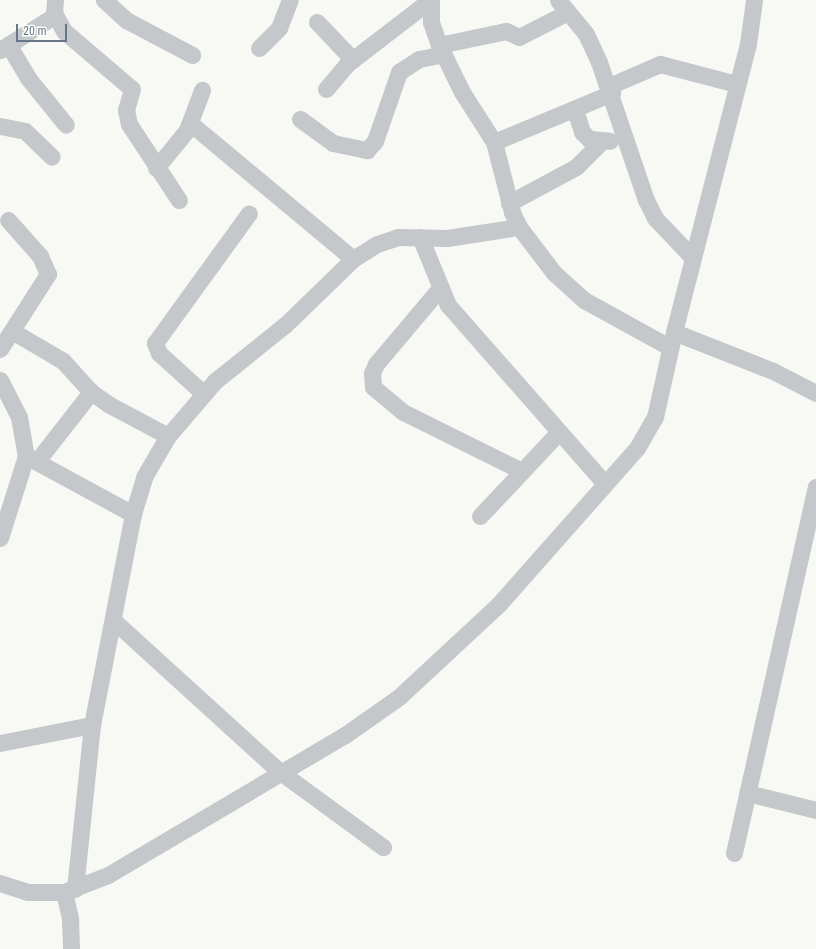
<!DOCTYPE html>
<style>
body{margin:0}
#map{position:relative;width:816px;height:949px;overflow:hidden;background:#f8f8f5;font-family:"Roboto Condensed",sans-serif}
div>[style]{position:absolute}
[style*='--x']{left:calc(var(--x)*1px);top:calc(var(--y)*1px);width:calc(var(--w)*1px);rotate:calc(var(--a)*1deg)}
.minor>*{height:17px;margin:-8.5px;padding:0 8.5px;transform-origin:8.5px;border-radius:8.5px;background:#c4c8cb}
span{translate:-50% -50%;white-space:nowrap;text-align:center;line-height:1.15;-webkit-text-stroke:4px #fff;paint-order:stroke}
.scale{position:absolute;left:16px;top:24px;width:51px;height:18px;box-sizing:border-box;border:2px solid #677786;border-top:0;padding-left:5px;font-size:12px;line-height:14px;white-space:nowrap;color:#677786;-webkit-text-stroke:3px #fff;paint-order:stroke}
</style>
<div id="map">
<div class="minor">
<i style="--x:55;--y:0;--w:13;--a:94"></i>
<i style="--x:54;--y:13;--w:21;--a:61"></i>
<i style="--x:64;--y:31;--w:89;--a:40.5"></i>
<i style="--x:132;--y:89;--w:22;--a:106"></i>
<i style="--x:126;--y:110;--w:14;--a:78"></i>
<i style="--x:129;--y:124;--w:91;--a:56.7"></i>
<i style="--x:104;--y:0;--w:30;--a:42"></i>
<i style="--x:126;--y:20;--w:75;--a:27.9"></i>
<i style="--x:431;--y:0;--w:22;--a:90"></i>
<i style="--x:431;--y:22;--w:24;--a:71"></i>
<i style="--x:439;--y:45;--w:52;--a:63.9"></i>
<i style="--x:462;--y:92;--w:59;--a:57.4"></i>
<i style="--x:494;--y:142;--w:72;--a:75.6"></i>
<i style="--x:512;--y:212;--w:17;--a:65"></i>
<i style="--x:519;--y:227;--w:58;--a:52.7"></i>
<i style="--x:554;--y:273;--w:40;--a:42"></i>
<i style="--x:584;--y:300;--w:97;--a:28.9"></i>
<i style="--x:558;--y:0;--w:44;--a:50.5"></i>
<i style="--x:586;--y:34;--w:31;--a:65"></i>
<i style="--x:599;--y:62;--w:146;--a:71.2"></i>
<i style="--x:646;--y:200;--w:20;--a:63"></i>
<i style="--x:655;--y:218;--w:54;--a:46.5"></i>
<i style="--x:317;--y:22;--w:52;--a:46.5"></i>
<i style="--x:439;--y:45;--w:68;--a:-11.8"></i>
<i style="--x:506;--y:31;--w:14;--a:25"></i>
<i style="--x:519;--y:37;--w:55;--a:-27"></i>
<i style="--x:9;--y:46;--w:37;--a:59"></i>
<i style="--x:28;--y:78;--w:60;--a:51"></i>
<i style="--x:259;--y:48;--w:28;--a:-45"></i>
<i style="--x:279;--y:28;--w:30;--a:-69"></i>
<i style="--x:0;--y:50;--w:64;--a:-32.2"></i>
<i style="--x:609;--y:86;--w:56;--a:-23.3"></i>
<i style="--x:660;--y:64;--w:80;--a:14.6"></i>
<i style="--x:326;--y:89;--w:33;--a:-50"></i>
<i style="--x:347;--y:64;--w:105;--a:-37.6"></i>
<i style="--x:575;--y:110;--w:23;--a:72"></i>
<i style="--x:582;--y:132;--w:10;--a:45"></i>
<i style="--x:589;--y:139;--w:21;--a:5"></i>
<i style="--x:300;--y:119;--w:41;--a:36"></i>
<i style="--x:333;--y:143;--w:35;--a:12"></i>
<i style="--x:367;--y:150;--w:12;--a:-48"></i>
<i style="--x:375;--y:141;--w:73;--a:-70.8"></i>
<i style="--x:399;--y:72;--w:24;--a:-33"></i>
<i style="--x:419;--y:59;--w:25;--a:-11"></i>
<i style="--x:190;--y:123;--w:212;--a:39.8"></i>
<i style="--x:0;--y:126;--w:25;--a:11"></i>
<i style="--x:25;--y:131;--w:37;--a:44"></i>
<i style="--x:494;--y:142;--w:128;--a:-22.6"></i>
<i style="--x:156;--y:168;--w:49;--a:-50.8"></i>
<i style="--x:187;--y:130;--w:43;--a:-69.4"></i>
<i style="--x:509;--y:203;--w:76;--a:-28.2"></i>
<i style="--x:576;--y:167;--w:35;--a:-45"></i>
<i style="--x:420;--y:237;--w:74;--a:67.6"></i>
<i style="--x:448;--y:305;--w:238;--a:48.7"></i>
<i style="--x:440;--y:288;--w:99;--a:130.1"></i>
<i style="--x:376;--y:364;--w:10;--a:114"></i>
<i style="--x:372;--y:373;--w:14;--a:86"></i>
<i style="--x:373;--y:387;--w:39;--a:40"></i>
<i style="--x:403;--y:412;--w:133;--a:26.4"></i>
<i style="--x:12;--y:331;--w:59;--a:30.5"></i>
<i style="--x:63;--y:361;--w:42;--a:47.9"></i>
<i style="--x:91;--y:392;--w:21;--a:35"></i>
<i style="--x:108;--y:404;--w:68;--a:28.1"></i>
<i style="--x:674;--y:332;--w:297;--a:-75.6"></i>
<i style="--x:748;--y:44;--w:44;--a:-82.2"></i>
<i style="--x:0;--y:349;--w:89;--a:-57.4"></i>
<i style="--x:48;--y:274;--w:20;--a:-114"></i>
<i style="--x:40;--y:256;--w:48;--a:-131.6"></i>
<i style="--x:0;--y:380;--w:42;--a:62.8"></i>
<i style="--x:19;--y:417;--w:40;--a:80"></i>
<i style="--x:26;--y:456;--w:86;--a:107.6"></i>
<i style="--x:204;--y:394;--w:61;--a:-137.7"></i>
<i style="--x:159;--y:353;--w:11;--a:-112"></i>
<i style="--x:155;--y:343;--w:160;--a:-54.1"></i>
<i style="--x:26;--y:456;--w:122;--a:28.5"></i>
<i style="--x:37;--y:461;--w:88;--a:-52"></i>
<i style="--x:480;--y:516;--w:115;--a:-46.8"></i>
<i style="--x:114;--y:621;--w:223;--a:42.3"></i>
<i style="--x:279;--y:771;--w:129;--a:36.2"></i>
<i style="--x:0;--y:743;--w:94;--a:-11.1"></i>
<i style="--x:747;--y:793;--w:71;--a:13.8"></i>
<i style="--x:734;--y:853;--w:375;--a:-77.4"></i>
<i style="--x:0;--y:883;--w:28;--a:18"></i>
<i style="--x:27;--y:892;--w:37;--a:0"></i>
<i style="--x:64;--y:892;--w:47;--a:-21.1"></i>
<i style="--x:108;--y:875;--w:275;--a:-30.6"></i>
<i style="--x:345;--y:735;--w:66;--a:-35.1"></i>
<i style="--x:399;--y:697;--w:137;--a:-42.9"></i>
<i style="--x:499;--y:604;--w:208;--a:-48.5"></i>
<i style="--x:637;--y:448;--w:36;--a:-60"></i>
<i style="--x:655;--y:417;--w:87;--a:-77.4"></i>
<i style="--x:674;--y:332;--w:106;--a:21.5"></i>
<i style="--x:773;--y:371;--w:48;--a:27.1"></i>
<i style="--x:75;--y:889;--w:165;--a:-84.1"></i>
<i style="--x:92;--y:725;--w:215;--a:-79"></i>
<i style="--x:133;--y:514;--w:39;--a:-73"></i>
<i style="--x:144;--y:477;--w:48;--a:-59.7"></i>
<i style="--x:168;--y:436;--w:72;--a:-49.5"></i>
<i style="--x:215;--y:381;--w:90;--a:-38.7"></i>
<i style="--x:285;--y:325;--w:95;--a:-44.1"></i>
<i style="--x:353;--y:259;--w:28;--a:-32"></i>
<i style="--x:377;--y:244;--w:22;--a:-18"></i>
<i style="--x:398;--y:237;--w:49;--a:1.2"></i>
<i style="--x:447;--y:238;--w:73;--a:-8.7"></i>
<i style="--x:64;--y:892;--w:28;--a:77"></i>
<i style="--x:70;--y:919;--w:30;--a:88"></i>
</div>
<div class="scale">20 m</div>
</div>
